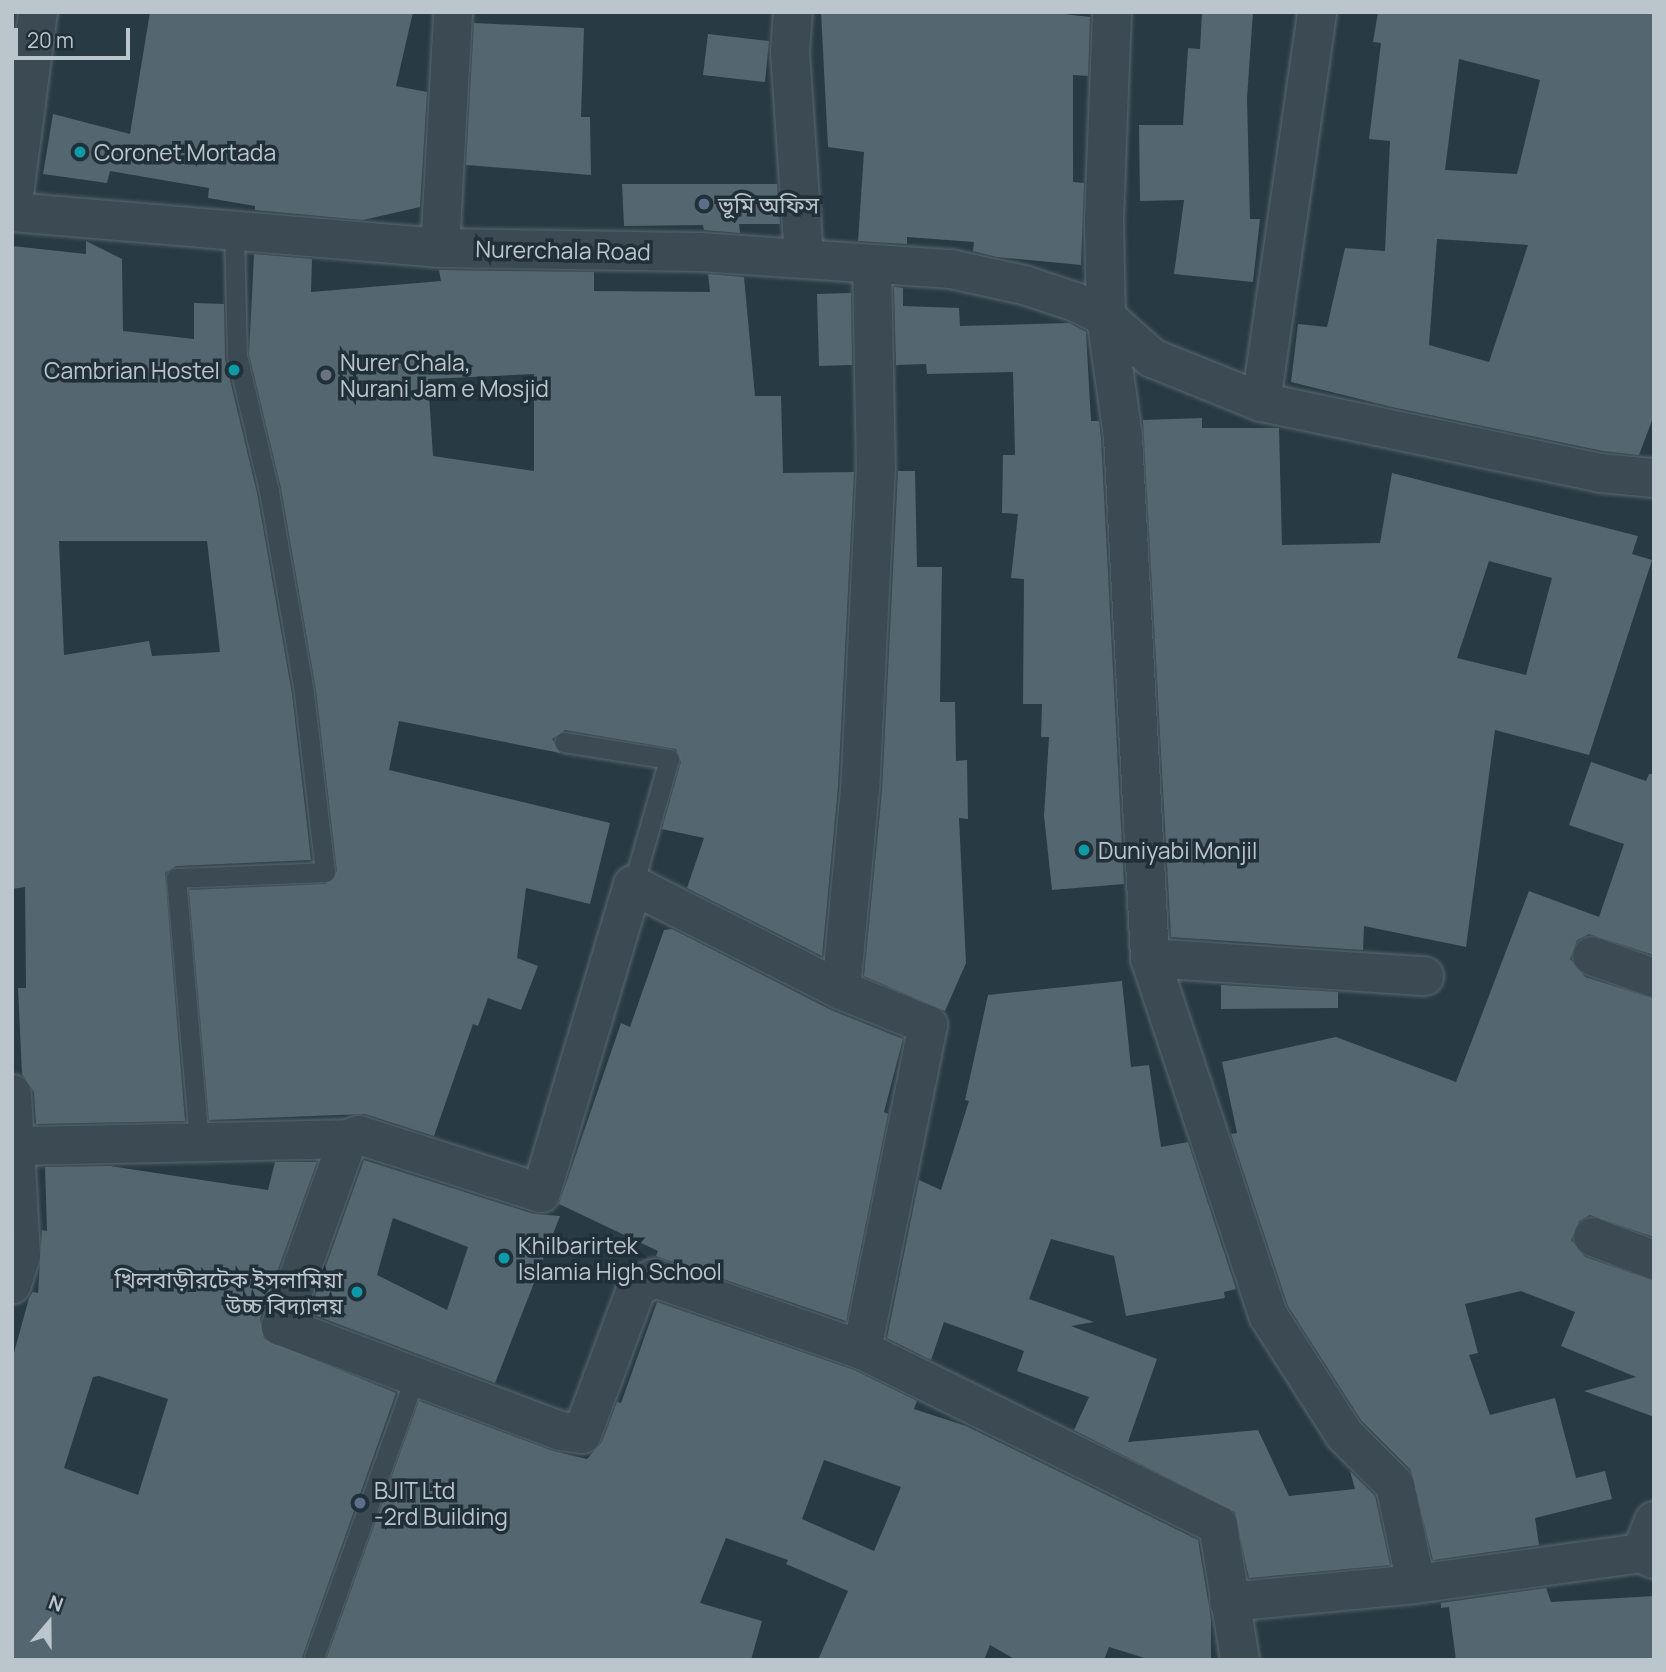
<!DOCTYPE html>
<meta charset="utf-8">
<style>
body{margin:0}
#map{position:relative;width:1666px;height:1672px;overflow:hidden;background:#283a43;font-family:Manrope,"Noto Sans Bengali",sans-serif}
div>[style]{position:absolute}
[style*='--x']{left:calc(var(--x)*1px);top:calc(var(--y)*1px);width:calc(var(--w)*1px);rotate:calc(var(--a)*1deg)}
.building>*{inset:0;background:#546770}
.roads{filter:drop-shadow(0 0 2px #5b6870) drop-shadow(0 0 2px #5b6870)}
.lane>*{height:19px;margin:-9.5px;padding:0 9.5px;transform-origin:9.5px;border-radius:9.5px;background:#3c4b53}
.street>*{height:38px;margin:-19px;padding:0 19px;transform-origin:19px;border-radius:19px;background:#3c4b53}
.dots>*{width:19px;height:19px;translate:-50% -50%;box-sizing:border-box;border:4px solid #213038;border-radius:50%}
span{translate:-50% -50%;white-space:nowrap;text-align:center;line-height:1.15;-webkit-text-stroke:7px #213038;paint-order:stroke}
.poi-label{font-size:23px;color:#bac5cc}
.left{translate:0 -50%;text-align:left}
.right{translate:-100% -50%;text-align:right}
.street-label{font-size:23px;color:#bac5cc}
.frame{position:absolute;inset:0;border:14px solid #bac5cc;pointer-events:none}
.north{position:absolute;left:14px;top:1588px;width:70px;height:70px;-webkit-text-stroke:5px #213038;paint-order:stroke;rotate:20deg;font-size:19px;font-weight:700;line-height:28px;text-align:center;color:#bac5cc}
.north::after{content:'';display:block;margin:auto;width:24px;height:32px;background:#bac5cc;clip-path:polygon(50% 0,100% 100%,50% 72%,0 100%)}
.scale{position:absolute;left:14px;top:28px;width:116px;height:32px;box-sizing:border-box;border:4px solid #bac5cc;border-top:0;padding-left:9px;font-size:21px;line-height:24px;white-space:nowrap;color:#bac5cc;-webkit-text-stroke:5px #213038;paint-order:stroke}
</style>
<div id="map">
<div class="building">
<i style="clip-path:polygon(150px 12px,413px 12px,396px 86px,427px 92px,420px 207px,363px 220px,255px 210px,255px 206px,208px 198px,209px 188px,110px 171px,107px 183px,43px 174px,53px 114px,130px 134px)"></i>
<i style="clip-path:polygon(821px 12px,1046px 12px,1090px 17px,1088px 76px,1073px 75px,1073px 182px,1084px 183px,1081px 265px,997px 257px,973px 251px,974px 242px,907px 237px,907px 244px,858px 241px,864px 152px,828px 147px)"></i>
<i style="clip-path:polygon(1202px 12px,1253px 12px,1247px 98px,1250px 219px,1260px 219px,1253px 282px,1174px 274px,1184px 200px,1140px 201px,1139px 125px,1183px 125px,1188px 48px,1200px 49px)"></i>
<i style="clip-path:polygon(evenodd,1378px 12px,1654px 12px,1654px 415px,1639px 455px,1603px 451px,1392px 407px,1291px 382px,1298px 324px,1327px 327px,1345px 248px,1385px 251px,1390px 141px,1369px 139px,1381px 43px,1373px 42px,1378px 12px,1459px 59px,1540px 80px,1517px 174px,1445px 170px,1459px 59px,1378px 12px,1437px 239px,1528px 245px,1489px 362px,1429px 345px,1437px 239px)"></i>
<i style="clip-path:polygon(474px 23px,584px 28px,581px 117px,590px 117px,591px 175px,466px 165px)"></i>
<i style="clip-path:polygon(708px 34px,769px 41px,765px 82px,703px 75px)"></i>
<i style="clip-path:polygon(622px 184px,777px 184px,780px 224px,739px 224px,740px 233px,704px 230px,703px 225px,624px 226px)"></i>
<i style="clip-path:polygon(evenodd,86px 241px,122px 259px,123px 331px,194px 339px,194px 303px,224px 304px,225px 359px,257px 493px,292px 694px,311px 860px,176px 866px,165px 873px,185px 1121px,36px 1124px,34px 1092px,22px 1074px,18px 988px,26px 988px,25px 887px,12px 889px,12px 246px,86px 254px,86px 241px,59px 541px,207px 541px,220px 652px,152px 656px,149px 641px,64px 655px,59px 541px)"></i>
<i style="clip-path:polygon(evenodd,254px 254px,312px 259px,311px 292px,441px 281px,439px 270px,594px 272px,594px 291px,710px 292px,708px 274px,744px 277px,755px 396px,781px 396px,783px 473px,854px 472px,838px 787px,822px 956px,687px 888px,704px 838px,662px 829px,681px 762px,676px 749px,565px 730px,552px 739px,560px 753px,399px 721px,389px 770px,610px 823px,590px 904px,526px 888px,517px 958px,538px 966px,521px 1010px,488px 998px,478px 1026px,473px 1024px,434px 1136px,365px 1114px,209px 1120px,189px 890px,326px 884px,337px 871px,316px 690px,281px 488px,249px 354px,254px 254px,534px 374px,534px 471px,433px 456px,428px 379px,534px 374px)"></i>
<i style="clip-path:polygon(894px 287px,903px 288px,903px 306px,959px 308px,960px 326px,1069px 323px,1086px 332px,1091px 421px,1099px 421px,1101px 438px,1124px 884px,1052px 890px,1044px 816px,1049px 737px,1041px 737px,1042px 704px,1023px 704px,1024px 579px,1011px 578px,1018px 514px,1002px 513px,1003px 455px,1015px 455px,1013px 372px,927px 374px,926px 364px,896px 365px)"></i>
<i style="clip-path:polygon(851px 293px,852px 365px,819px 366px,817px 294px)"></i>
<i style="clip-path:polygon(evenodd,1202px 418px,1202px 428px,1279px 428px,1282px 545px,1380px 543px,1392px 473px,1638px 536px,1632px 554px,1652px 560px,1589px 755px,1495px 730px,1466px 947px,1364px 926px,1363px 950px,1171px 937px,1143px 420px,1202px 418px,1489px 561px,1552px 578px,1526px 675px,1457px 658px,1489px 561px)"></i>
<i style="clip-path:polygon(898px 471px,915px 471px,917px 567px,942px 567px,940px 702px,955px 702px,956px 761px,967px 760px,968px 819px,959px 818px,966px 963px,945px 1011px,864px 976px,882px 791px)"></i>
<i style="clip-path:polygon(1591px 762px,1646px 781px,1649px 774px,1654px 774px,1654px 955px,1589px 934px,1577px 940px,1570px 959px,1585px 977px,1654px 999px,1654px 1237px,1590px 1215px,1579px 1221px,1571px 1240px,1585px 1257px,1654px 1281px,1654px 1417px,1584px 1391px,1636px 1377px,1561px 1346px,1575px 1312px,1521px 1291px,1465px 1304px,1478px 1353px,1469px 1355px,1490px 1415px,1555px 1398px,1576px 1478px,1605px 1471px,1612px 1499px,1535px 1518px,1539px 1545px,1433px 1560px,1411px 1470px,1361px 1420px,1288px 1306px,1231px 1134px,1237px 1133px,1222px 1062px,1336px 1037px,1456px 1082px,1529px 891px,1599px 917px,1624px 844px,1569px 825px)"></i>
<i style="clip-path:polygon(672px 929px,831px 1010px,903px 1039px,884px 1112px,888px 1114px,846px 1321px,656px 1256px,658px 1251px,559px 1204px,621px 1023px,630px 1027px,664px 930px)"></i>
<i style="clip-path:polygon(1122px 981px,1131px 1067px,1149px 1065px,1161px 1147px,1188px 1142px,1236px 1289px,1224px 1292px,1225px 1298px,1126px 1316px,1114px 1256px,1051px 1239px,1029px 1299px,1094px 1322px,1071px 1326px,1157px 1359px,1128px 1442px,1258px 1430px,1289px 1496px,1355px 1489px,1350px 1471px,1375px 1496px,1390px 1565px,1249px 1578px,1235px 1512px,1074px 1430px,1089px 1397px,1017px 1371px,1024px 1351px,944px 1322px,931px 1360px,887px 1338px,919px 1180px,941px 1190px,969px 1101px,965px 1100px,988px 995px)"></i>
<i style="clip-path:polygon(1221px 985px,1338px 992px,1338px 1008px,1221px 1009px)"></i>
<i style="clip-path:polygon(evenodd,364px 1160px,534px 1214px,560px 1216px,495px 1383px,309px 1313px,364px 1160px,393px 1218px,468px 1247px,447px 1310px,377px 1275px,393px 1218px)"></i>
<i style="clip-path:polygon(evenodd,275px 1162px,317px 1162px,260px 1319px,264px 1339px,396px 1393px,301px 1660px,12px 1660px,12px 1360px,29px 1298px,33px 1292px,38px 1293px,42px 1230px,47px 1231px,45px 1167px,110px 1166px,268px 1190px,275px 1162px,99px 1376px,168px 1399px,138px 1495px,64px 1468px,93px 1377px,99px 1376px)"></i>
<i style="clip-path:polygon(evenodd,657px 1302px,854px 1370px,917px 1401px,914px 1409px,966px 1426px,1198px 1540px,1211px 1619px,1211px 1660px,1151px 1660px,1109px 1647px,1104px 1660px,1016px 1660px,990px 1645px,984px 1660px,818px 1660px,848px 1591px,786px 1564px,788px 1560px,726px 1538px,700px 1603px,762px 1621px,751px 1660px,326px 1660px,419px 1401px,553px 1451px,587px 1459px,602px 1442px,617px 1402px,621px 1403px,657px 1302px,824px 1460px,901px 1487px,874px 1551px,802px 1519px,824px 1460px)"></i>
<i style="clip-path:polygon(1546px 1588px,1551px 1602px,1654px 1596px,1654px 1658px,1456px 1660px,1449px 1607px,1441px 1608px,1441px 1603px)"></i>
</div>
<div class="roads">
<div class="lane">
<i style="--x:564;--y:742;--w:106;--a:9.2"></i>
<i style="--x:669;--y:759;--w:131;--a:105.9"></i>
<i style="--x:199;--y:1141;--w:264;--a:-95"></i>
<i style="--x:176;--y:878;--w:149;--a:-2.3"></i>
<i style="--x:325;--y:872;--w:181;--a:-96.7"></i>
<i style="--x:304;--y:692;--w:204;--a:-99.9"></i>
<i style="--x:269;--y:491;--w:139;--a:-103.3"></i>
<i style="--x:237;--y:356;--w:125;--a:-91.4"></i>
<i style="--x:313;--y:1660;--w:304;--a:-70.2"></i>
</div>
<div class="street">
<i style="--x:793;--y:12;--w:40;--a:94.3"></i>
<i style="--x:790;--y:52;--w:205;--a:86.1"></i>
<i style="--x:1112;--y:12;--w:210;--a:92.2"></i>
<i style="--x:1104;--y:222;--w:95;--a:88.8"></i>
<i style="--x:1106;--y:317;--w:120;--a:81.9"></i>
<i style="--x:1123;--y:436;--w:523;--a:87.04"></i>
<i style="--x:1150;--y:958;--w:376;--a:71.7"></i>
<i style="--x:1268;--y:1315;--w:141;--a:57.4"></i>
<i style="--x:1344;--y:1434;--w:72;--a:45"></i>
<i style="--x:1395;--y:1485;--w:101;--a:78"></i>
<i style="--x:12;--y:210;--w:200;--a:-82.5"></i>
<i style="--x:12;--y:212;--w:430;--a:4.8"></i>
<i style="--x:440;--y:248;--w:260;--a:0.9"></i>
<i style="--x:700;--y:252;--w:252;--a:3.9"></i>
<i style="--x:951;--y:269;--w:75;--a:12.4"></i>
<i style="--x:1024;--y:285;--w:54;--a:18.4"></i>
<i style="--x:1075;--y:302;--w:34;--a:26"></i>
<i style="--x:1106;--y:317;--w:62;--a:41.7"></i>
<i style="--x:1152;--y:358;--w:118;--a:22"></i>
<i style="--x:1261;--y:402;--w:346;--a:11.8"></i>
<i style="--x:1600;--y:473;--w:54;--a:5.3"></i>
<i style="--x:440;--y:248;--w:236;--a:-86.8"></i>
<i style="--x:872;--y:266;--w:200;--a:88.9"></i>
<i style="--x:876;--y:466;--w:323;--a:92.8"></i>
<i style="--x:860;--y:789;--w:202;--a:95.4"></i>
<i style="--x:841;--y:990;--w:94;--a:21.9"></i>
<i style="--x:928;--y:1025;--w:332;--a:101.5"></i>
<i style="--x:862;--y:1350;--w:397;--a:26.2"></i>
<i style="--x:1218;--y:1525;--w:137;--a:80.7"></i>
<i style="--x:1261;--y:402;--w:394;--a:-81.8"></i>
<i style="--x:1592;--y:956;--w:66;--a:19.5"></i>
<i style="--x:1150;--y:958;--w:275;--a:3.8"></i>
<i style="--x:12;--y:1094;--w:161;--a:86.8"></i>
<i style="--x:21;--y:1255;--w:31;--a:107"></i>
<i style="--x:348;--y:1139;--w:12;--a:-20"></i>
<i style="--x:359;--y:1135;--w:191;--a:17.7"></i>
<i style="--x:541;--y:1193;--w:321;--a:-73.4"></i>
<i style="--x:633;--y:885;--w:233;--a:26.8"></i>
<i style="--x:18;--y:1146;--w:330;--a:-1.2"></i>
<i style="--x:348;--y:1139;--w:199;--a:109.7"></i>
<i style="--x:281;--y:1326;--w:299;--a:20.6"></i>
<i style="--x:561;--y:1431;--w:21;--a:8"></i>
<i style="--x:582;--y:1434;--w:157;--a:-69.5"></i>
<i style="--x:637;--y:1287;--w:20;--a:-27"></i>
<i style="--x:655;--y:1278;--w:219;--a:19.2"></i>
<i style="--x:1593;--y:1237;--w:65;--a:20.7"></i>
<i style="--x:1654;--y:1521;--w:35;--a:112"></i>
<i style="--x:1641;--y:1553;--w:14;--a:25"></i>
<i style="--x:1229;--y:1602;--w:188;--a:-5.5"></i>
<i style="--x:1416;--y:1584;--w:227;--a:-7.8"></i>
</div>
</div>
<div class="dots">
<i style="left:80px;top:152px;background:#0f9aa8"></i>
<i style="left:704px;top:204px;background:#5c6f8a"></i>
<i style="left:234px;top:370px;background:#0f9aa8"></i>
<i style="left:326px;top:375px;background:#6b7280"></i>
<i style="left:1084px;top:850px;background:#0f9aa8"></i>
<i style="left:504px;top:1258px;background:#0f9aa8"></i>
<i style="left:357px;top:1292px;background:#0f9aa8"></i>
<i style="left:360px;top:1503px;background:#5c6f8a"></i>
</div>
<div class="poi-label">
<span class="left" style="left:94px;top:152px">Coronet Mortada</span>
<span class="left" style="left:718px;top:204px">ভূমি অফিস</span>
<span class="left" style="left:340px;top:375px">Nurer Chala,<br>Nurani Jam e Mosjid</span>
<span class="right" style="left:220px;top:370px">Cambrian Hostel</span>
<span class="left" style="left:1098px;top:850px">Duniyabi Monjil</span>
<span class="left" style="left:518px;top:1258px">Khilbarirtek<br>Islamia High School</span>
<span class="right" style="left:343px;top:1292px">খিলবাড়ীরটেক ইসলামিয়া<br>উচ্চ বিদ্যালয়</span>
<span class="left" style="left:374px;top:1503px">BJIT Ltd<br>-2rd Building</span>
</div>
<div class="street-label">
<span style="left:563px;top:250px;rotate:1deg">Nurerchala Road</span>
</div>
<div class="frame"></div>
<div class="north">N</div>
<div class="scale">20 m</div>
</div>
